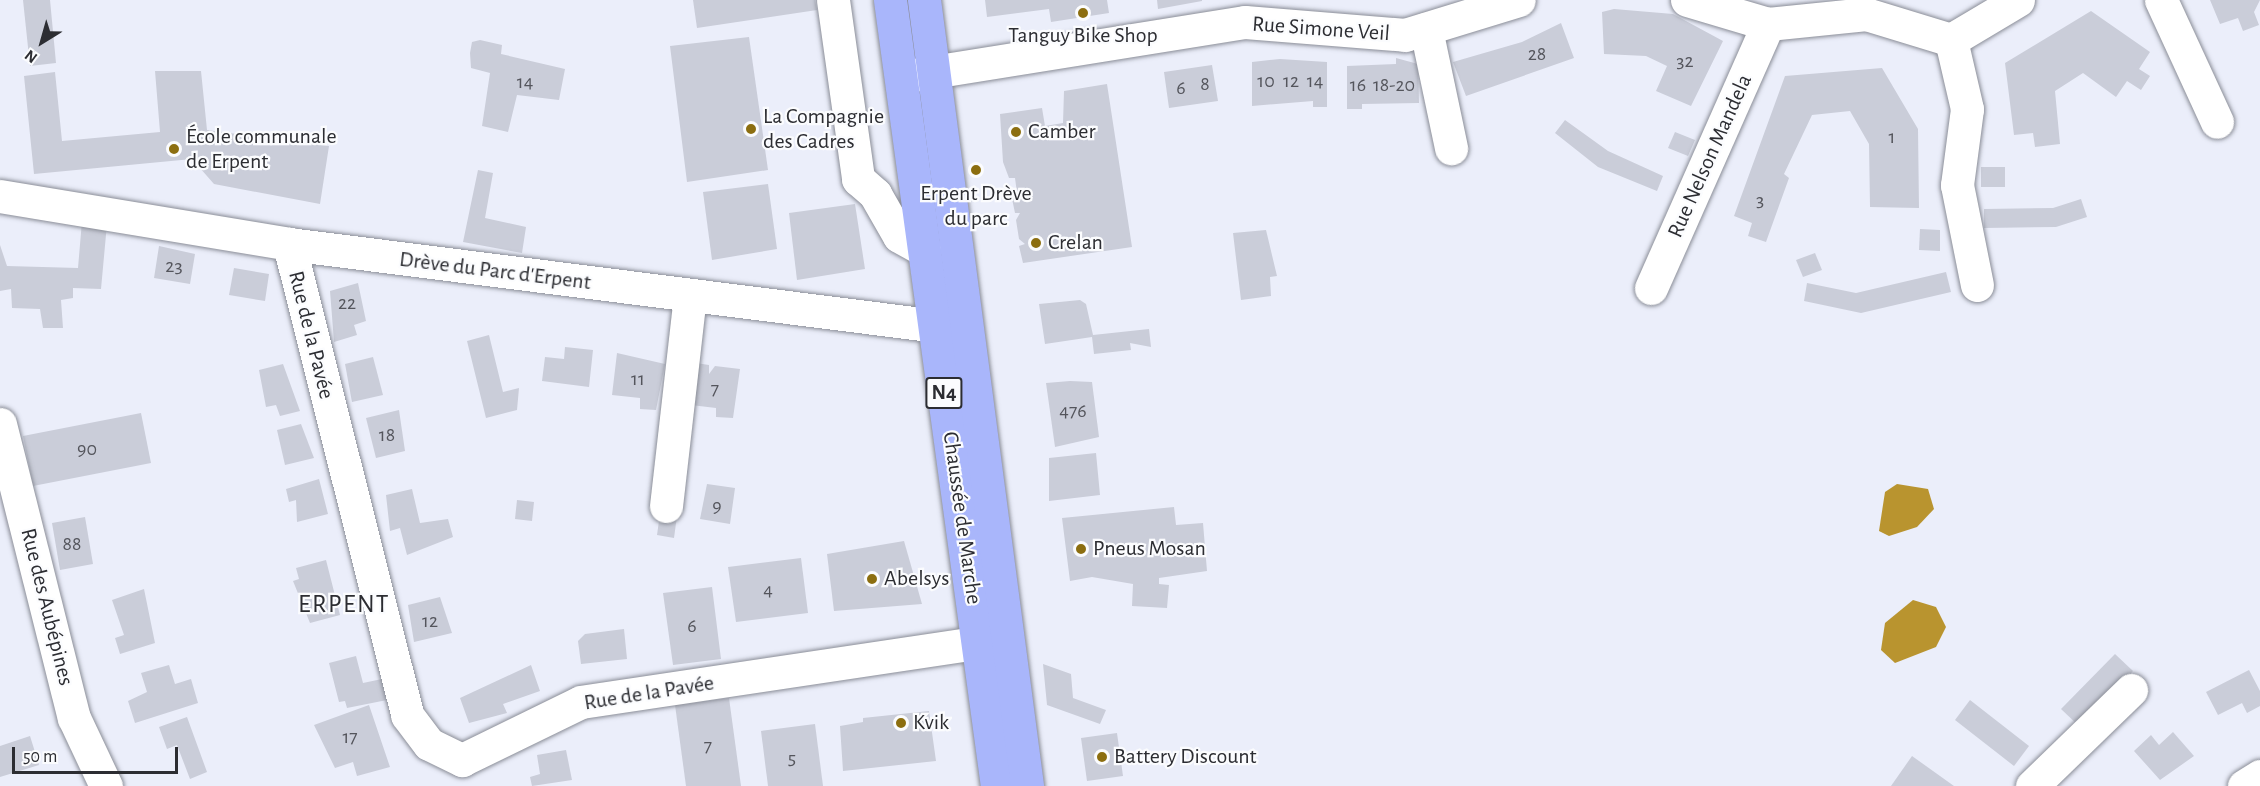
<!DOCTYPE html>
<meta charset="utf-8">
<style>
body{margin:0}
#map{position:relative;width:2260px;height:786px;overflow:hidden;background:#ebeefa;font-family:"Alegreya Sans",sans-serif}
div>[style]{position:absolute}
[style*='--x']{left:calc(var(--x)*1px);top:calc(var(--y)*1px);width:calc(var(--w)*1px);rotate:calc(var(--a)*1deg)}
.water>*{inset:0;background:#b9942f}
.building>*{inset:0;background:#cacdd9}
.roads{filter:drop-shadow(0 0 2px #8a8d97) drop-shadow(0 0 2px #8a8d97)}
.minor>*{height:33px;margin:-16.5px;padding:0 16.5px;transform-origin:16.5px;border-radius:16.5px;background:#fff}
.major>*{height:33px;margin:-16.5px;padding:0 16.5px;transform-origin:16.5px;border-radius:16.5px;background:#a9b6fb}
.dots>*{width:16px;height:16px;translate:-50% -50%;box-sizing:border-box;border:3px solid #fbfcfe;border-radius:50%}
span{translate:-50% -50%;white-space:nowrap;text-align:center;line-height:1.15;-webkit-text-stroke:4.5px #fbfcfe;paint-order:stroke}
.number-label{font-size:20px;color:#54555c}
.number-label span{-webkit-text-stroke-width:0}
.shield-label span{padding:2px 4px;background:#fbfcfe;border:2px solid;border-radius:4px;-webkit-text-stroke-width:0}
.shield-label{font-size:21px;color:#2c2d32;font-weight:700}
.street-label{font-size:22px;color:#2c2d32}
.poi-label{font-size:22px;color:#2c2d32}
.left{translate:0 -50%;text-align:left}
.quarter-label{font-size:26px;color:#2c2d32;letter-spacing:1.5px}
.north{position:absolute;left:12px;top:12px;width:60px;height:60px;-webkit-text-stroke:4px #fbfcfe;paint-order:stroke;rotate:217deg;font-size:16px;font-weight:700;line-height:24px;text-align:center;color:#2c2d32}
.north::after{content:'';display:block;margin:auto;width:21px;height:27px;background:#2c2d32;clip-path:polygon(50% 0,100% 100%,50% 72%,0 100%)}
.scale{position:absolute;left:12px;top:747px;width:166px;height:27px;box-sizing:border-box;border:3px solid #2c2d32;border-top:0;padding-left:8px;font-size:18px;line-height:21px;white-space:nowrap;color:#2c2d32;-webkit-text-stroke:4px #fbfcfe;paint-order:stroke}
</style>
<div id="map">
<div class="water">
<i style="clip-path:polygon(1897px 484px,1928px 489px,1934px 509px,1917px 527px,1889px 536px,1879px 531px,1885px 492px)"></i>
<i style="clip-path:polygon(1913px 600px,1936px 607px,1946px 627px,1936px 647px,1895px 663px,1881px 650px,1885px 623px)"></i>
</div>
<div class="building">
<i style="clip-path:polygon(23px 0,50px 0,56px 63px,30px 66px)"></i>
<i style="clip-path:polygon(693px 0,815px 0,817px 10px,697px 28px)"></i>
<i style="clip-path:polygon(985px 0,1107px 0,1109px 13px,1051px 22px,1049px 9px,987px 17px)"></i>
<i style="clip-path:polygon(1157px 0,1202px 0,1202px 1px,1158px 9px)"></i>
<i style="clip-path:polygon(2210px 0,2260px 0,2254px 12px,2259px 25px,2243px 31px,2238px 18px,2220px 24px)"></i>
<i style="clip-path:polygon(1614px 9px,1673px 14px,1723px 41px,1691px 106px,1656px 91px,1667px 66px,1646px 56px,1604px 54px,1602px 12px)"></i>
<i style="clip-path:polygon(2091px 11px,2150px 52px,2139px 69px,2150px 76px,2141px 90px,2127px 81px,2116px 97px,2083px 73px,2055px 91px,2060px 144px,2035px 147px,2033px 133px,2014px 135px,2005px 63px)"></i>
<i style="clip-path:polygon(1561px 23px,1574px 58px,1466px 96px,1453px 62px,1522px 42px)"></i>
<i style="clip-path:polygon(749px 37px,768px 170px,687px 182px,670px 46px)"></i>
<i style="clip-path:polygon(480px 40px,502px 45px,501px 54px,565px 69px,559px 100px,517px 95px,508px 132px,482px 126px,490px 73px,471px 68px,470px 53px,472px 42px)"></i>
<i style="clip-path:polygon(1396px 58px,1418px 64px,1419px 103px,1362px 104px,1362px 109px,1347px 109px,1347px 66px,1396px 64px)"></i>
<i style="clip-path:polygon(1280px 59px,1327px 62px,1327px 107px,1313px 107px,1313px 101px,1252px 106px,1252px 62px)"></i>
<i style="clip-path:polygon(1212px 65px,1218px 101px,1169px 108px,1164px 72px)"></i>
<i style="clip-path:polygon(1882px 68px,1918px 129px,1919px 208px,1870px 207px,1869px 144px,1850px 111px,1812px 115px,1784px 174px,1789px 178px,1766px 242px,1748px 236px,1752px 223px,1734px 216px,1785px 76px)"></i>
<i style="clip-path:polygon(155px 71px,201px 71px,207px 130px,329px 146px,320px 204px,214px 184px,192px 159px,34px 174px,24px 76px,55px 72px,62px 141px,160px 132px)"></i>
<i style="clip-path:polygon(1107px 84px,1132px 247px,1023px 263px,1019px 246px,1025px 244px,1019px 239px,1016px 220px,1020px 213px,1015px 213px,1011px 194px,1017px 193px,1015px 178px,1009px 178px,1003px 162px,1000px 114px,1042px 108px,1045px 126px,1063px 123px,1064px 91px)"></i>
<i style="clip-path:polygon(1565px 120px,1608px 151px,1663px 176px,1657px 191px,1598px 167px,1555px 133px)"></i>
<i style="clip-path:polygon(1675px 132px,1695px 140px,1688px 156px,1668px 148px)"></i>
<i style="clip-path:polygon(1981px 167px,2005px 167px,2005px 187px,1981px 187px)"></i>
<i style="clip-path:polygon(478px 170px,493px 173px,485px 218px,526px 227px,522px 253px,463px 242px)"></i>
<i style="clip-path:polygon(768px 184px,777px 249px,712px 260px,703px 192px)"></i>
<i style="clip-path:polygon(2081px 199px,2087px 217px,2056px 227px,1984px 228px,1984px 209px,2053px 208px)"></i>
<i style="clip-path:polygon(855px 204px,865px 269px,797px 280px,789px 213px)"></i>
<i style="clip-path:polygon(82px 221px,107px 224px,101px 289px,73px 288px,73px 298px,61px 300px,63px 328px,43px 328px,40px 309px,12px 308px,11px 289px,0 291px,0 245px,7px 266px,78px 268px)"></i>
<i style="clip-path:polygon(1920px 229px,1940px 230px,1940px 251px,1919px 250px)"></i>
<i style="clip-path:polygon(1266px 230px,1277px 276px,1270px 277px,1271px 296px,1241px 300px,1233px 233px)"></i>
<i style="clip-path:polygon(159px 246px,195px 254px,190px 284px,154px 278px)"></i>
<i style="clip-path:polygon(1815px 253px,1822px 270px,1803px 277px,1796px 260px)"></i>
<i style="clip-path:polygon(234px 268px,269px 274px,265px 301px,229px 295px)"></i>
<i style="clip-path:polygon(1946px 272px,1951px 292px,1861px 313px,1804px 301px,1807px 283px,1856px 293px)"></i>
<i style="clip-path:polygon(358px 283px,366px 321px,354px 325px,357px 335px,334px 342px,330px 291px)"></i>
<i style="clip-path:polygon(1080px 300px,1086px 304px,1093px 335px,1149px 329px,1151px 347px,1130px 343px,1131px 350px,1094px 354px,1092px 337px,1045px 344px,1039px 304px)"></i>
<i style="clip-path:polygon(489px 335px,503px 392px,519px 388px,517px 410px,486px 418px,467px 341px)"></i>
<i style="clip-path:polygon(565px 347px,593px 350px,589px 387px,542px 381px,545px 357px,564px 359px)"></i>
<i style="clip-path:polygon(617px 353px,665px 364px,656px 410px,640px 409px,640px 398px,612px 395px)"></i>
<i style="clip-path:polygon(373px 357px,383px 395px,352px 402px,345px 364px)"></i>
<i style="clip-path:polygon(696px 363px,709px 365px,709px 374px,715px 366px,740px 369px,733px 418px,716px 417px,716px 408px,691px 405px)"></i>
<i style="clip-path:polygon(283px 364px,300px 411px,280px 416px,276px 405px,266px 407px,259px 370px)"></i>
<i style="clip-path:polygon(1070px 381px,1092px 382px,1099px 437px,1055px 447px,1046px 383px)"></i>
<i style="clip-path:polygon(399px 410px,405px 451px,376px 458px,366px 418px)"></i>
<i style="clip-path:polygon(141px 413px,151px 463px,33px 486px,23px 436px)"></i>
<i style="clip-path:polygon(301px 424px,314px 458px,285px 465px,277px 430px)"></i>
<i style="clip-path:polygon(1096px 453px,1100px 495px,1049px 501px,1049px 458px)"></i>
<i style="clip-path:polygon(319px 479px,328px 514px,297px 522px,296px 500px,289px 502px,286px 489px)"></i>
<i style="clip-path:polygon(707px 484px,735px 488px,730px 524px,700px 519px)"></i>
<i style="clip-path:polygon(412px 489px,420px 523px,448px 519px,453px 537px,407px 555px,400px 528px,390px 531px,386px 495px)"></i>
<i style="clip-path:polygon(517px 500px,534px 502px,532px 521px,515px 519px)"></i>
<i style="clip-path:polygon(1174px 507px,1176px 525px,1203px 523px,1207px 571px,1159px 578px,1159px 584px,1169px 585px,1167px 608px,1132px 606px,1133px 584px,1092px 577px,1070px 581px,1062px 518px)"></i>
<i style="clip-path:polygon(660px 514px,677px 516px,674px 538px,657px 535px)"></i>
<i style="clip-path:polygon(85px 517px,93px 564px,60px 570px,52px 523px)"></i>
<i style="clip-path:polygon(904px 541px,922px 604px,834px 611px,827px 554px)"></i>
<i style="clip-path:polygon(801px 558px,808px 613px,736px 622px,728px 567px)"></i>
<i style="clip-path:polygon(326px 560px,340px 615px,310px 623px,293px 581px,299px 579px,296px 568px)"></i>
<i style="clip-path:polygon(712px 587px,721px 659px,673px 665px,663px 593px)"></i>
<i style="clip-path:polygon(144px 589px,155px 643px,120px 654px,115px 638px,124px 635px,112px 600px)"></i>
<i style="clip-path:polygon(440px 597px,452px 633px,414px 642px,408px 605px)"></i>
<i style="clip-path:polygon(624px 629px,627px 659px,581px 664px,578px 641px,585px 634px)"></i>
<i style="clip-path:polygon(2115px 654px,2133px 671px,2080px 727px,2061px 709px)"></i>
<i style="clip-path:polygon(356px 656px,363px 683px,382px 679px,387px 700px,347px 708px,345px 701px,339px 702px,329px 663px)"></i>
<i style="clip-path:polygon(1043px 664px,1071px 674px,1073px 698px,1106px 710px,1100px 724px,1047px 705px)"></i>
<i style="clip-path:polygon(169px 665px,175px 684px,191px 679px,198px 703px,135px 723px,128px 701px,147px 692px,141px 673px)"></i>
<i style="clip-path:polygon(531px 665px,540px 691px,503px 704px,507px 713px,469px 723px,460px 698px)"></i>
<i style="clip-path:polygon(2249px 670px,2260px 691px,2260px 706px,2247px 713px,2242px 703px,2218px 715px,2206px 692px)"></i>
<i style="clip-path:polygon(729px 698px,741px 786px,686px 786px,675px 705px)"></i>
<i style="clip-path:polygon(1970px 700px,2029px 746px,2014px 766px,1955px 720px)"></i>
<i style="clip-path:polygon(369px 705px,390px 767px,357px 776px,353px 762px,335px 768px,314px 725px)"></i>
<i style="clip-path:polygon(929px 711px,936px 761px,843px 771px,840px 726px,863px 722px,863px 718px)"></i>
<i style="clip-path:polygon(187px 717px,207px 772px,190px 779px,177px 745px,167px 749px,159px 727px)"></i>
<i style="clip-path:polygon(815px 724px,823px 786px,768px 786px,761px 731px)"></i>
<i style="clip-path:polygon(2173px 732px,2194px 756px,2160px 780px,2134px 751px,2151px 735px,2159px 745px)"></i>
<i style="clip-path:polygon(1117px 733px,1123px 776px,1087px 781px,1081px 738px)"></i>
<i style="clip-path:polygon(30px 736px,39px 765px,0 777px,0 746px)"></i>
<i style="clip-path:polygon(566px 750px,572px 780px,532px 786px,530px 777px,540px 774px,537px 755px)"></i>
<i style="clip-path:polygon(1912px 756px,1954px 786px,1891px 786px)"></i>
</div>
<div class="roads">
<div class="minor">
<i style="--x:833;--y:0;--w:181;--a:82"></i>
<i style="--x:858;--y:179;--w:23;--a:41"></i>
<i style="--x:875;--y:194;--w:48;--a:60.3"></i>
<i style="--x:899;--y:236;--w:29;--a:29"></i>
<i style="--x:1687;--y:0;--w:84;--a:16.5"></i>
<i style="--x:1768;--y:24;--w:99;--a:-5.8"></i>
<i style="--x:1866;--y:14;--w:89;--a:17"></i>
<i style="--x:1951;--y:40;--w:78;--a:-30.8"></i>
<i style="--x:2161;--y:0;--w:134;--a:65.3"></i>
<i style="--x:1426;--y:29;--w:122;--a:78.1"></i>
<i style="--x:1951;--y:40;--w:71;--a:76.9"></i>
<i style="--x:1967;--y:109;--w:77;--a:97.5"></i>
<i style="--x:1957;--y:185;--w:102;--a:78.7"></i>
<i style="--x:901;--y:77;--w:348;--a:-9.1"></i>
<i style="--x:1245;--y:22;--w:161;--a:4.6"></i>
<i style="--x:1405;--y:35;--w:119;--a:-17.1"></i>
<i style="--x:0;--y:196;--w:293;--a:9.4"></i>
<i style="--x:289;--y:244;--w:677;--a:7.21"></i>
<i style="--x:289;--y:244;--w:486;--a:75.9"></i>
<i style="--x:407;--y:715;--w:36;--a:53"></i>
<i style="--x:429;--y:744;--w:37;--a:26"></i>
<i style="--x:462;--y:760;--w:132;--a:-26"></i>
<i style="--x:581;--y:702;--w:429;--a:-8.5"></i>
<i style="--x:1651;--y:288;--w:289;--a:-66.1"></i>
<i style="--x:0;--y:424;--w:303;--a:75.9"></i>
<i style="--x:74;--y:718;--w:75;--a:64.8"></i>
<i style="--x:666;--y:506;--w:211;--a:-83.5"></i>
<i style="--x:2032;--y:786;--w:138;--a:-44.1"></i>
<i style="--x:2244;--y:786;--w:19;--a:-32"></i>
</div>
<div class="major">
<i style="--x:890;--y:0;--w:793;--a:82.25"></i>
<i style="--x:924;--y:0;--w:793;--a:82.53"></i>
</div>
</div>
<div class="dots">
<i style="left:1083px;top:13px;background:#8c6e10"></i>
<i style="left:751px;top:129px;background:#8c6e10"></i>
<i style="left:1016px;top:132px;background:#8c6e10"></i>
<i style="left:174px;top:149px;background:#8c6e10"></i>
<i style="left:976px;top:170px;background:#8c6e10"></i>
<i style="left:1036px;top:243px;background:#8c6e10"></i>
<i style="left:1081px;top:549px;background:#8c6e10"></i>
<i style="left:872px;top:579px;background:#8c6e10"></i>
<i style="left:901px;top:723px;background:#8c6e10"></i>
<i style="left:1102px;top:757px;background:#8c6e10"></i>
</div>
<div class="number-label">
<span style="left:1537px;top:54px">28</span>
<span style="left:1685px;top:61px">32</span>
<span style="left:1266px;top:81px">10</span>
<span style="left:1291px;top:81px">12</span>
<span style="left:1315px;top:81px">14</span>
<span style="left:525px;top:82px">14</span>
<span style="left:1205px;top:84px">8</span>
<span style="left:1358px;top:85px">16</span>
<span style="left:1394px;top:85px">18-20</span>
<span style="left:1181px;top:88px">6</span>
<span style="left:1892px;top:137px">1</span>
<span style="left:1760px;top:200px">3</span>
<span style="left:174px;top:266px">23</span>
<span style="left:347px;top:303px">22</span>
<span style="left:638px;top:379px">11</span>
<span style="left:715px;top:389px">7</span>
<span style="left:1073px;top:411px">476</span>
<span style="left:387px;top:435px">18</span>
<span style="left:87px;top:449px">90</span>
<span style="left:717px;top:506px">9</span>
<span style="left:72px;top:544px">88</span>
<span style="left:768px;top:590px">4</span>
<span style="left:430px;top:621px">12</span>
<span style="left:692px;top:626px">6</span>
<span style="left:350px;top:737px">17</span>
<span style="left:708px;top:746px">7</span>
<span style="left:792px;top:758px">5</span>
</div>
<div class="shield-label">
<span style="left:944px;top:393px">N4</span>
</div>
<div class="street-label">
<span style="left:1321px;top:29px;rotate:4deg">Rue Simone Veil</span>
<span style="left:1710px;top:156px;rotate:-66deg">Rue Nelson Mandela</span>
<span style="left:495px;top:271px;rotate:7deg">Drève du Parc d'Erpent</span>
<span style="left:311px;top:335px;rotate:76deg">Rue de la Pavée</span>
<span style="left:962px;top:518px;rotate:82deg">Chaussée de Marche</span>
<span style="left:47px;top:607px;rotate:76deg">Rue des Aubépines</span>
<span style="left:649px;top:693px;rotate:-9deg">Rue de la Pavée</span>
</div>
<div class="poi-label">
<span style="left:1083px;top:36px">Tanguy Bike Shop</span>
<span class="left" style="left:763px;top:129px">La Compagnie<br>des Cadres</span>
<span class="left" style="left:1028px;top:132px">Camber</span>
<span class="left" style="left:186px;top:149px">École communale<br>de Erpent</span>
<span style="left:976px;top:206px">Erpent Drève<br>du parc</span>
<span class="left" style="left:1048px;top:243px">Crelan</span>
<span class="left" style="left:1093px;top:549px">Pneus Mosan</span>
<span class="left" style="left:884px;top:579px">Abelsys</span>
<span class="left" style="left:913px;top:723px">Kvik</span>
<span class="left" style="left:1114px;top:757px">Battery Discount</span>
</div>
<div class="quarter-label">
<span style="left:344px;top:605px">ERPENT</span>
</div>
<div class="north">N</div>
<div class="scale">50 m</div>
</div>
